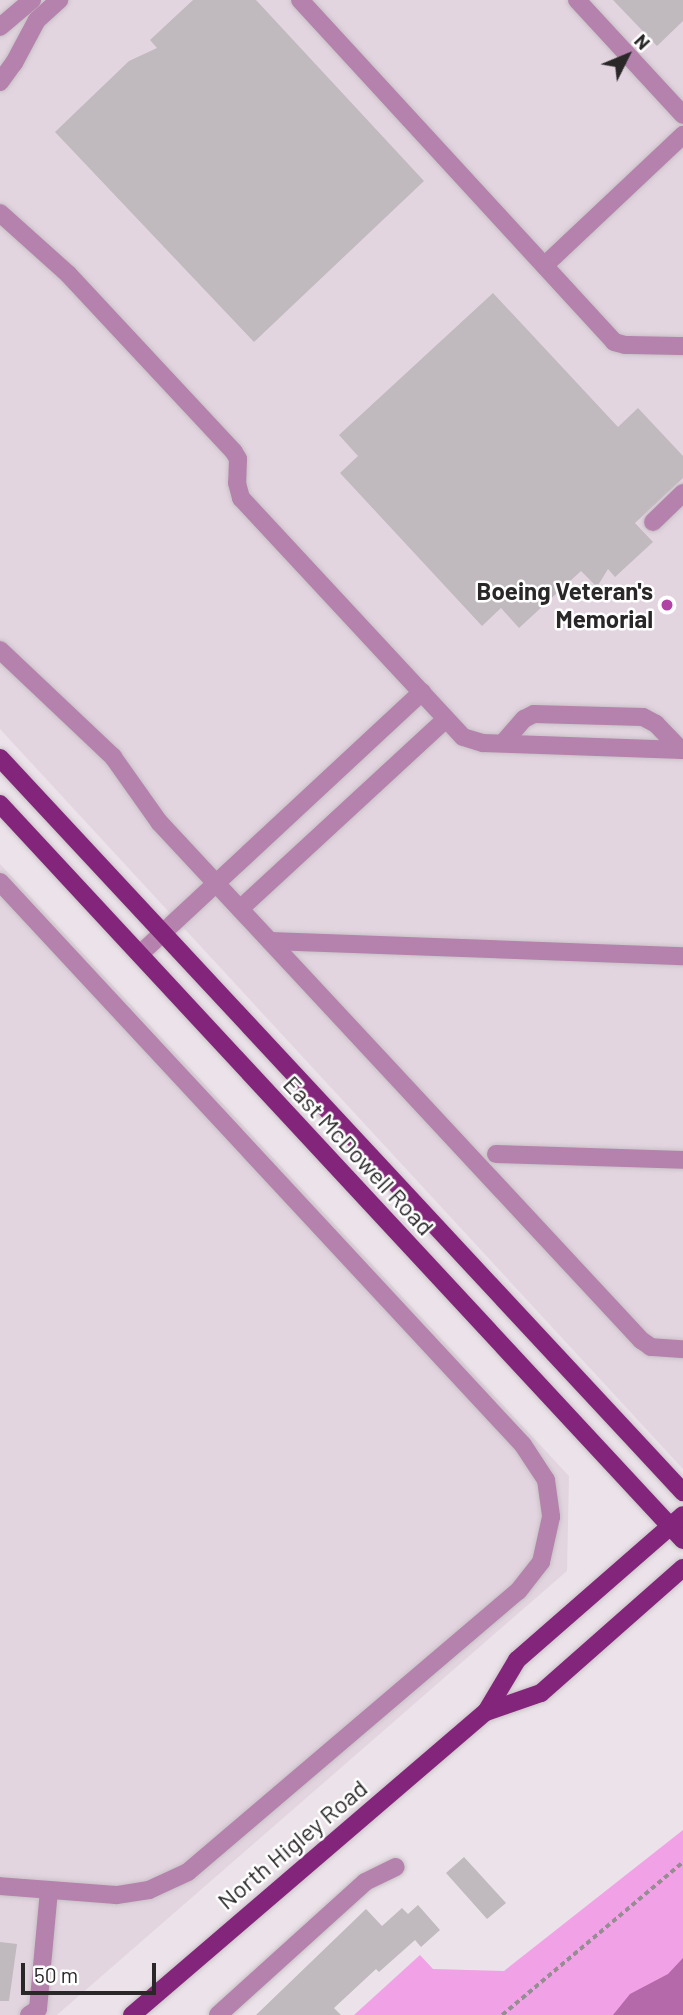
<!DOCTYPE html>
<style>
body{margin:0}
#map{position:relative;width:683px;height:2015px;overflow:hidden;background:#ebe3e9;font-family:Barlow,sans-serif}
div>[style]{position:absolute}
[style*='--x']{left:calc(var(--x)*1px);top:calc(var(--y)*1px);width:calc(var(--w)*1px);rotate:calc(var(--a)*1deg)}
.built>*{inset:0;background:#e3d5e0}
.green>*{inset:0;background:#f1a1e5}
.water>*{inset:0;background:#b568aa}
.building>*{inset:0;background:#c0b9be}
.path>*{height:3.5px;margin-top:-1.75px;transform-origin:0;background:repeating-linear-gradient(90deg,#948e92 0 5px,transparent 0 8.5px)}
.roads{filter:drop-shadow(0 0 2px #c8c1c6) drop-shadow(0 0 2px #c8c1c6)}
.minor>*{height:18px;margin:-9px;padding:0 9px;transform-origin:9px;border-radius:9px;background:#b582ad}
.major>*{height:18px;margin:-9px;padding:0 9px;transform-origin:9px;border-radius:9px;background:#83257a}
.dots>*{width:19px;height:19px;translate:-50% -50%;box-sizing:border-box;border:4px solid #fff;border-radius:50%}
span{translate:-50% -50%;white-space:nowrap;text-align:center;line-height:1.15;-webkit-text-stroke:5px #fff;paint-order:stroke}
.poi-label{font-size:24px;color:#2a2729;font-weight:700}
.right{translate:-100% -50%;text-align:right}
.street-label{font-size:24px;color:#2a2729}
.north{position:absolute;left:592px;top:21px;width:70px;height:70px;-webkit-text-stroke:5px #fff;paint-order:stroke;rotate:47deg;font-size:19px;font-weight:700;line-height:28px;text-align:center;color:#2a2729}
.north::after{content:'';display:block;margin:auto;width:24px;height:32px;background:#2a2729;clip-path:polygon(50% 0,100% 100%,50% 72%,0 100%)}
.scale{position:absolute;left:21px;top:1963px;width:135px;height:32px;box-sizing:border-box;border:4px solid #2a2729;border-top:0;padding-left:9px;font-size:21px;line-height:24px;white-space:nowrap;color:#2a2729;-webkit-text-stroke:5px #fff;paint-order:stroke}
</style>
<div id="map">
<div class="built">
<i style="clip-path:polygon(0 0,683px 0,683px 1469px,0 729px)"></i>
<i style="clip-path:polygon(0 864px,569px 1476px,567px 1571px,57px 2015px,0 2015px)"></i>
</div>
<div class="green">
<i style="clip-path:polygon(683px 1830px,683px 2015px,354px 2015px,420px 1955px,433px 1969px,504px 1971px)"></i>
</div>
<div class="water">
<i style="clip-path:polygon(683px 1958px,683px 2015px,613px 2015px,630px 1994px,668px 1974px)"></i>
</div>
<div class="building">
<i style="clip-path:polygon(193px 0,256px 0,424px 181px,254px 342px,55px 132px,129px 61px,157px 48px,150px 40px)"></i>
<i style="clip-path:polygon(613px 0,683px 0,683px 21px,657px 46px)"></i>
<i style="clip-path:polygon(493px 293px,618px 427px,638px 408px,683px 456px,683px 478px,635px 523px,653px 542px,615px 577px,608px 569px,597px 587px,581px 571px,519px 628px,501px 608px,482px 626px,340px 473px,358px 456px,339px 435px)"></i>
<i style="clip-path:polygon(464px 1857px,506px 1903px,487px 1919px,446px 1873px)"></i>
<i style="clip-path:polygon(418px 1905px,440px 1930px,421px 1947px,415px 1940px,379px 1972px,376px 1969px,334px 2008px,341px 2015px,256px 2015px,366px 1909px,382px 1926px,402px 1908px,408px 1914px)"></i>
<i style="clip-path:polygon(0 1942px,17px 1944px,9px 2001px,0 2001px)"></i>
</div>
<div class="path">
<i style="--x:502;--y:2015;--w:237;--a:-40.2"></i>
</div>
<div class="roads">
<div class="minor">
<i style="--x:300;--y:0;--w:464;--a:47.4"></i>
<i style="--x:614;--y:342;--w:11;--a:15"></i>
<i style="--x:625;--y:345;--w:58;--a:1"></i>
<i style="--x:577;--y:0;--w:156;--a:47.3"></i>
<i style="--x:0;--y:27;--w:42;--a:-40.2"></i>
<i style="--x:0;--y:82;--w:24;--a:-54"></i>
<i style="--x:14;--y:63;--w:49;--a:-61.9"></i>
<i style="--x:37;--y:20;--w:30;--a:-42"></i>
<i style="--x:0;--y:213;--w:91;--a:41.9"></i>
<i style="--x:68;--y:274;--w:243;--a:47"></i>
<i style="--x:234;--y:452;--w:8;--a:60"></i>
<i style="--x:238;--y:459;--w:24;--a:92"></i>
<i style="--x:237;--y:483;--w:16;--a:75"></i>
<i style="--x:241;--y:498;--w:326;--a:47.1"></i>
<i style="--x:463;--y:737;--w:21;--a:17"></i>
<i style="--x:483;--y:743;--w:200;--a:2"></i>
<i style="--x:545;--y:265;--w:190;--a:-43.3"></i>
<i style="--x:653;--y:522;--w:42;--a:-44"></i>
<i style="--x:0;--y:650;--w:156;--a:43.4"></i>
<i style="--x:113;--y:757;--w:80;--a:54.7"></i>
<i style="--x:159;--y:822;--w:708;--a:47.06"></i>
<i style="--x:641;--y:1340;--w:12;--a:35"></i>
<i style="--x:651;--y:1347;--w:32;--a:4"></i>
<i style="--x:503;--y:743;--w:32;--a:-49"></i>
<i style="--x:524;--y:719;--w:11;--a:-27"></i>
<i style="--x:534;--y:714;--w:109;--a:1.6"></i>
<i style="--x:643;--y:717;--w:15;--a:28"></i>
<i style="--x:656;--y:724;--w:36;--a:46"></i>
<i style="--x:0;--y:882;--w:768;--a:47.11"></i>
<i style="--x:523;--y:1445;--w:42;--a:56.7"></i>
<i style="--x:546;--y:1480;--w:37;--a:82"></i>
<i style="--x:551;--y:1517;--w:46;--a:102.5"></i>
<i style="--x:541;--y:1562;--w:37;--a:128"></i>
<i style="--x:518;--y:1591;--w:433;--a:139.6"></i>
<i style="--x:188;--y:1872;--w:43;--a:155.2"></i>
<i style="--x:149;--y:1890;--w:33;--a:171"></i>
<i style="--x:116;--y:1895;--w:116;--a:-175.6"></i>
<i style="--x:240;--y:909;--w:280;--a:-42.7"></i>
<i style="--x:270;--y:941;--w:413;--a:2.1"></i>
<i style="--x:140;--y:954;--w:385;--a:-42.9"></i>
<i style="--x:496;--y:1154;--w:187;--a:1.8"></i>
<i style="--x:29;--y:2015;--w:11;--a:-34"></i>
<i style="--x:38;--y:2009;--w:119;--a:-84.7"></i>
<i style="--x:218;--y:2015;--w:198;--a:-42.1"></i>
<i style="--x:365;--y:1882;--w:34;--a:-26"></i>
</div>
<div class="major">
<i style="--x:0;--y:758;--w:1003;--a:47.06"></i>
<i style="--x:0;--y:804;--w:1004;--a:47.14"></i>
<i style="--x:486;--y:1712;--w:58;--a:-19.1"></i>
<i style="--x:541;--y:1693;--w:189;--a:-41.4"></i>
<i style="--x:132;--y:2015;--w:466;--a:-40.6"></i>
<i style="--x:486;--y:1712;--w:61;--a:-59.2"></i>
<i style="--x:517;--y:1660;--w:220;--a:-41.1"></i>
</div>
</div>
<div class="dots">
<i style="left:667px;top:605px;background:#b044a5"></i>
</div>
<div class="poi-label">
<span class="right" style="left:653px;top:605px">Boeing Veteran's<br>Memorial</span>
</div>
<div class="street-label">
<span style="left:359px;top:1155px;rotate:47deg">East McDowell Road</span>
<span style="left:292px;top:1844px;rotate:-40deg">North Higley Road</span>
</div>
<div class="north">N</div>
<div class="scale">50 m</div>
</div>
